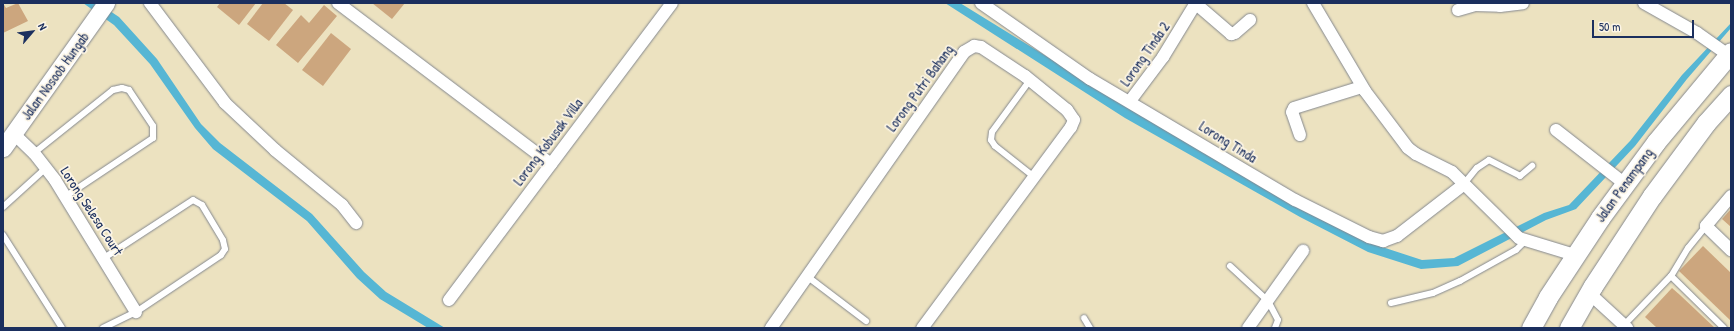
<!DOCTYPE html>
<style>
body{margin:0}
#map{position:relative;width:1734px;height:331px;overflow:hidden;background:#ece2c0;font-family:"Patrick Hand",sans-serif}
div>[style]{position:absolute}
[style*='--x']{left:calc(var(--x)*1px);top:calc(var(--y)*1px);width:calc(var(--w)*1px);rotate:calc(var(--a)*1deg)}
.water>*{inset:0;background:#56b6d4}
.building>*{inset:0;background:#cca67e}
.roads{filter:drop-shadow(0 0 1px #84888f) drop-shadow(0 0 1px #84888f)}
.service>*{height:6px;margin:-3px;padding:0 3px;transform-origin:3px;border-radius:3px;background:#fff}
.minor>*{height:12px;margin:-6px;padding:0 6px;transform-origin:6px;border-radius:6px;background:#fff}
.secondary>*{height:17px;margin:-8.5px;padding:0 8.5px;transform-origin:8.5px;border-radius:8.5px;background:#fff}
.primary>*{height:19px;margin:-9.5px;padding:0 9.5px;transform-origin:9.5px;border-radius:9.5px;background:#fff}
span{translate:-50% -50%;white-space:nowrap;text-align:center;line-height:1.15;-webkit-text-stroke:3.5px #fcf5e5;paint-order:stroke}
.street-label{font-size:14px;color:#1b2f5e}
.frame{position:absolute;inset:0;border:4px solid #1b2f5e;pointer-events:none}
.north{position:absolute;left:12px;top:12px;width:40px;height:40px;-webkit-text-stroke:3px #fcf5e5;paint-order:stroke;rotate:62deg;font-size:11px;font-weight:700;line-height:16px;text-align:center;color:#1b2f5e}
.north::after{content:'';display:block;margin:auto;width:14px;height:18px;background:#1b2f5e;clip-path:polygon(50% 0,100% 100%,50% 72%,0 100%)}
.scale{position:absolute;left:1592px;top:20px;width:102px;height:18px;box-sizing:border-box;border:2px solid #1b2f5e;border-top:0;padding-left:5px;font-size:12px;line-height:14px;white-space:nowrap;color:#1b2f5e;-webkit-text-stroke:3px #fcf5e5;paint-order:stroke}
</style>
<div id="map">
<div class="water">
<i style="clip-path:polygon(83px 3px,98px 3px,119px 17px,157px 59px,201px 124px,220px 143px,312px 214px,364px 272px,386px 292px,445px 328px,428px 328px,380px 299px,357px 278px,307px 221px,213px 149px,195px 128px,150px 64px,114px 25px)"></i>
<i style="clip-path:polygon(945px 3px,960px 3px,1132px 109px,1370px 243px,1422px 260px,1454px 258px,1544px 213px,1569px 205px,1630px 141px,1682px 75px,1731px 23px,1731px 28px,1687px 79px,1635px 146px,1576px 209px,1546px 220px,1458px 266px,1421px 269px,1368px 252px,1300px 217px,1125px 118px)"></i>
</div>
<div class="building">
<i style="clip-path:polygon(3px 3px,6px 8px,18px 3px,28px 21px,3px 33px)"></i>
<i style="clip-path:polygon(220px 3px,256px 3px,239px 25px,217px 7px)"></i>
<i style="clip-path:polygon(263px 3px,284px 3px,293px 10px,269px 41px,247px 24px)"></i>
<i style="clip-path:polygon(372px 3px,405px 3px,392px 19px)"></i>
<i style="clip-path:polygon(324px 5px,337px 16px,298px 63px,276px 45px,301px 15px,309px 23px)"></i>
<i style="clip-path:polygon(331px 33px,351px 49px,323px 86px,302px 70px)"></i>
<i style="clip-path:polygon(1731px 209px,1731px 227px,1722px 219px)"></i>
<i style="clip-path:polygon(1703px 246px,1731px 273px,1731px 321px,1679px 271px)"></i>
<i style="clip-path:polygon(1672px 288px,1680px 295px,1715px 328px,1657px 328px,1645px 317px)"></i>
</div>
<div class="roads">
<div class="service">
<i style="--x:1030;--y:80;--w:64;--a:126.2"></i>
<i style="--x:992;--y:132;--w:8;--a:97"></i>
<i style="--x:991;--y:140;--w:7;--a:56"></i>
<i style="--x:995;--y:146;--w:48;--a:38.3"></i>
<i style="--x:34;--y:153;--w:101;--a:-38.6"></i>
<i style="--x:113;--y:90;--w:9;--a:-13"></i>
<i style="--x:122;--y:88;--w:7;--a:16"></i>
<i style="--x:129;--y:90;--w:43;--a:56.3"></i>
<i style="--x:153;--y:126;--w:12;--a:90"></i>
<i style="--x:153;--y:138;--w:105;--a:146.3"></i>
<i style="--x:1463;--y:185;--w:22;--a:-51"></i>
<i style="--x:1477;--y:168;--w:14;--a:-34"></i>
<i style="--x:1489;--y:160;--w:35;--a:27"></i>
<i style="--x:1520;--y:176;--w:16;--a:-40"></i>
<i style="--x:3;--y:207;--w:58;--a:-42.2"></i>
<i style="--x:1706;--y:226;--w:28;--a:129"></i>
<i style="--x:1688;--y:248;--w:33;--a:121"></i>
<i style="--x:1671;--y:276;--w:74;--a:44.5"></i>
<i style="--x:3;--y:235;--w:110;--a:57.6"></i>
<i style="--x:1230;--y:266;--w:52;--a:42.6"></i>
<i style="--x:1268;--y:301;--w:21;--a:62"></i>
<i style="--x:1278;--y:320;--w:9;--a:111"></i>
<i style="--x:808;--y:277;--w:73;--a:37.2"></i>
<i style="--x:1391;--y:303;--w:43;--a:-13.4"></i>
<i style="--x:1433;--y:293;--w:30;--a:-24"></i>
<i style="--x:1460;--y:281;--w:64;--a:-29"></i>
<i style="--x:1516;--y:250;--w:14;--a:-45"></i>
<i style="--x:1084;--y:318;--w:12;--a:59"></i>
<i style="--x:1624;--y:325;--w:68;--a:-46.2"></i>
<i style="--x:103;--y:328;--w:37;--a:-26"></i>
<i style="--x:136;--y:312;--w:102;--a:-33.8"></i>
<i style="--x:221;--y:255;--w:7;--a:-56"></i>
<i style="--x:225;--y:249;--w:9;--a:-103"></i>
<i style="--x:223;--y:240;--w:41;--a:-121"></i>
<i style="--x:202;--y:205;--w:10;--a:-151"></i>
<i style="--x:193;--y:200;--w:106;--a:146.9"></i>
</div>
<div class="minor">
<i style="--x:150;--y:3;--w:125;--a:53.1"></i>
<i style="--x:225;--y:103;--w:69;--a:43.2"></i>
<i style="--x:275;--y:150;--w:87;--a:39.4"></i>
<i style="--x:342;--y:205;--w:23;--a:52"></i>
<i style="--x:338;--y:3;--w:267;--a:37.1"></i>
<i style="--x:981;--y:3;--w:133;--a:34.9"></i>
<i style="--x:1090;--y:79;--w:238;--a:30.6"></i>
<i style="--x:1295;--y:200;--w:83;--a:26.6"></i>
<i style="--x:1369;--y:237;--w:15;--a:16"></i>
<i style="--x:1383;--y:241;--w:15;--a:-20"></i>
<i style="--x:1397;--y:236;--w:83;--a:-37.7"></i>
<i style="--x:1195;--y:3;--w:48;--a:40.7"></i>
<i style="--x:1231;--y:34;--w:4;--a:-14"></i>
<i style="--x:1235;--y:33;--w:20;--a:-41"></i>
<i style="--x:1313;--y:3;--w:102;--a:59.4"></i>
<i style="--x:1365;--y:91;--w:71;--a:53"></i>
<i style="--x:1408;--y:148;--w:10;--a:37"></i>
<i style="--x:1416;--y:154;--w:40;--a:26.6"></i>
<i style="--x:1452;--y:172;--w:94;--a:44.6"></i>
<i style="--x:1519;--y:238;--w:59;--a:16.9"></i>
<i style="--x:1644;--y:3;--w:61;--a:29.5"></i>
<i style="--x:1697;--y:33;--w:38;--a:35"></i>
<i style="--x:1458;--y:10;--w:18;--a:-16"></i>
<i style="--x:1475;--y:5;--w:25;--a:2"></i>
<i style="--x:1500;--y:6;--w:23;--a:-7"></i>
<i style="--x:1130;--y:101;--w:55;--a:-53.1"></i>
<i style="--x:1163;--y:57;--w:63;--a:-58.6"></i>
<i style="--x:1556;--y:130;--w:88;--a:38"></i>
<i style="--x:13;--y:133;--w:29;--a:44"></i>
<i style="--x:34;--y:153;--w:34;--a:52"></i>
<i style="--x:55;--y:180;--w:155;--a:58.5"></i>
<i style="--x:1300;--y:135;--w:24;--a:-109"></i>
<i style="--x:1292;--y:112;--w:4;--a:-63"></i>
<i style="--x:1294;--y:108;--w:71;--a:-17.2"></i>
<i style="--x:1731;--y:196;--w:39;--a:130"></i>
<i style="--x:1706;--y:226;--w:35;--a:44"></i>
<i style="--x:1589;--y:293;--w:52;--a:42.6"></i>
<i style="--x:449;--y:300;--w:371;--a:-53.1"></i>
<i style="--x:771;--y:328;--w:337;--a:-55"></i>
<i style="--x:964;--y:52;--w:12;--a:-31"></i>
<i style="--x:974;--y:46;--w:7;--a:8"></i>
<i style="--x:981;--y:47;--w:53;--a:33.4"></i>
<i style="--x:1025;--y:76;--w:54;--a:39"></i>
<i style="--x:1067;--y:110;--w:12;--a:55"></i>
<i style="--x:1074;--y:120;--w:8;--a:113"></i>
<i style="--x:1071;--y:127;--w:250;--a:126.5"></i>
<i style="--x:1248;--y:328;--w:95;--a:-54.5"></i>
</div>
<div class="secondary">
<i style="--x:3;--y:148;--w:178;--a:-54.6"></i>
</div>
<div class="primary">
<i style="--x:1531;--y:328;--w:35;--a:-61"></i>
<i style="--x:1548;--y:297;--w:95;--a:-56.6"></i>
<i style="--x:1600;--y:218;--w:94;--a:-53.6"></i>
<i style="--x:1656;--y:142;--w:117;--a:-50.2"></i>
<i style="--x:1569;--y:328;--w:48;--a:-60.3"></i>
<i style="--x:1593;--y:286;--w:108;--a:-56.8"></i>
<i style="--x:1652;--y:196;--w:91;--a:-53.5"></i>
<i style="--x:1706;--y:123;--w:38;--a:-48"></i>
</div>
</div>
<div class="street-label">
<span style="left:1145px;top:54px;rotate:-55deg">Lorong Tinda 2</span>
<span style="left:55px;top:76px;rotate:-54deg">Jalan Nosoob Hungab</span>
<span style="left:920px;top:88px;rotate:-54deg">Lorong Putri Bahang</span>
<span style="left:548px;top:142px;rotate:-53deg">Lorong Kobusak Villa</span>
<span style="left:1228px;top:142px;rotate:32deg">Lorong Tinda</span>
<span style="left:1624px;top:185px;rotate:-54deg">Jalan Penampang</span>
<span style="left:92px;top:211px;rotate:57deg">Lorong Selesa Court</span>
</div>
<div class="frame"></div>
<div class="north">N</div>
<div class="scale">50 m</div>
</div>
